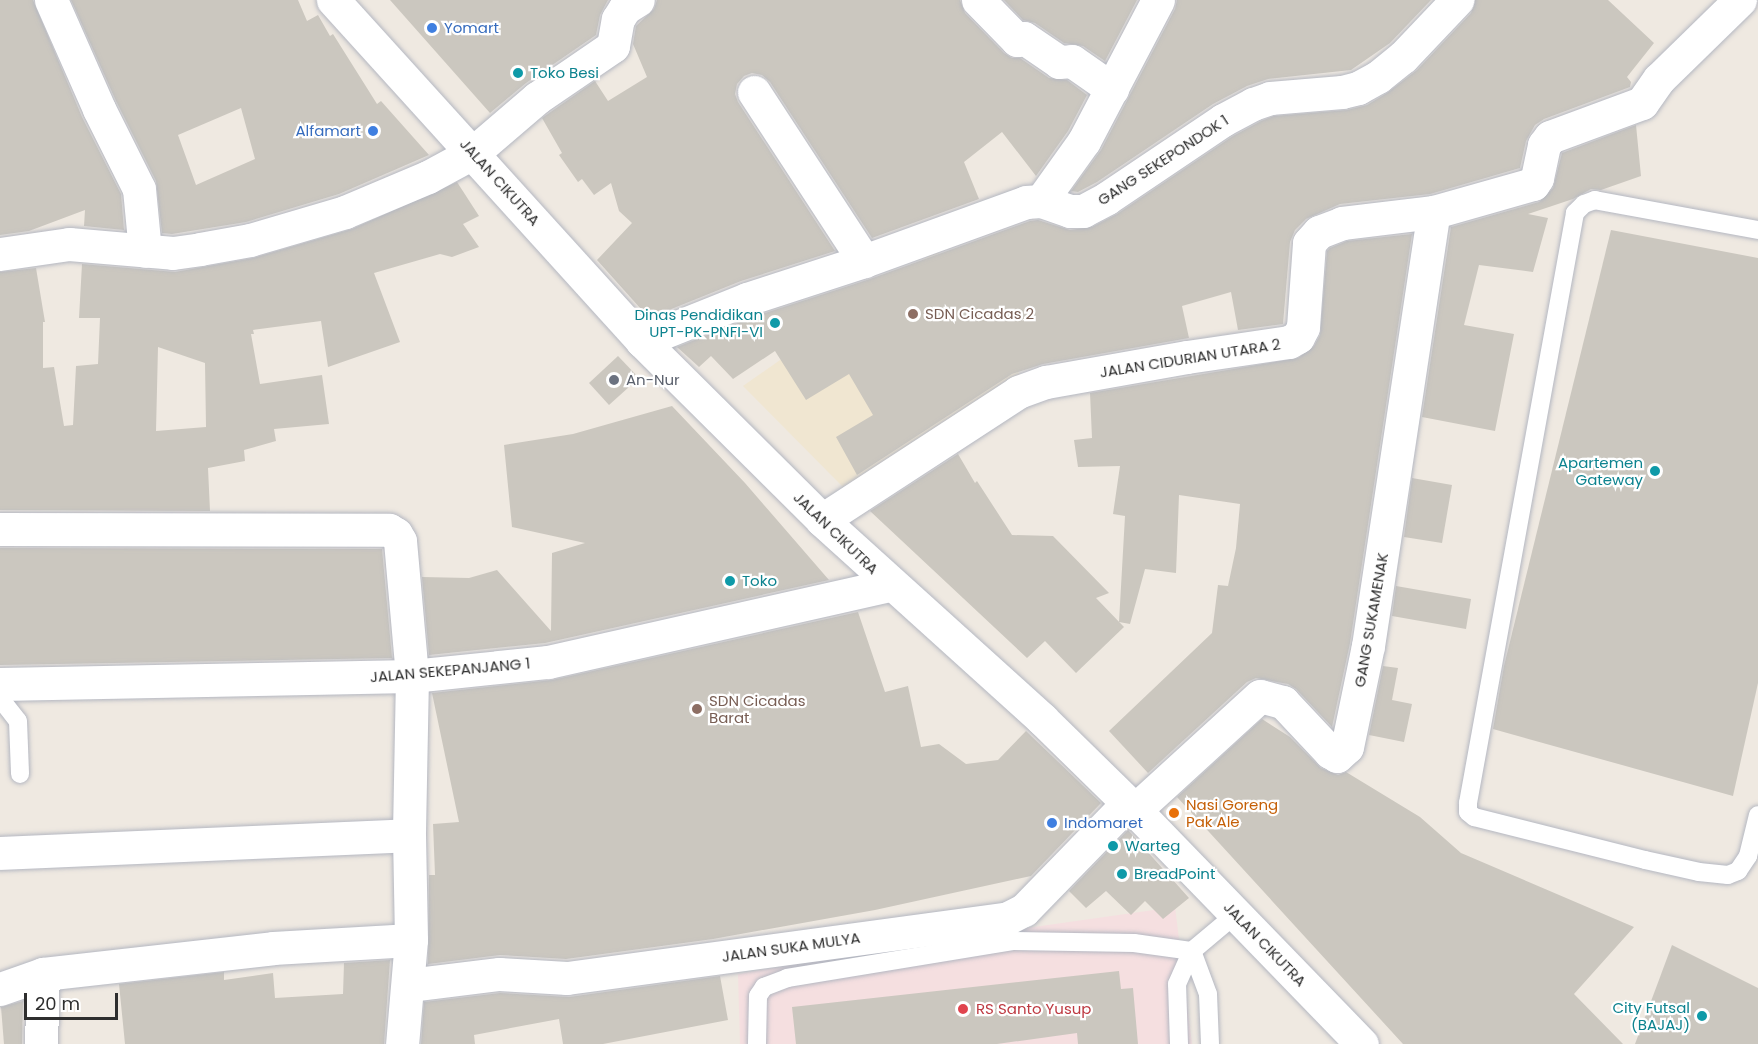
<!DOCTYPE html>
<style>
body{margin:0}
#map{position:relative;width:1758px;height:1044px;overflow:hidden;background:#efe9e1;font-family:Poppins,sans-serif}
div>[style]{position:absolute}
[style*='--x']{left:calc(var(--x)*1px);top:calc(var(--y)*1px);width:calc(var(--w)*1px);rotate:calc(var(--a)*1deg)}
.education>*{inset:0;background:#f0e6d1}
.medical>*{inset:0;background:#f5dfe0}
.building>*{inset:0;background:#cbc7bf}
.roads{filter:drop-shadow(0 0 2px #b4b7c1) drop-shadow(0 0 2px #b4b7c1)}
.service>*{height:18px;margin:-9px;padding:0 9px;transform-origin:9px;border-radius:9px;background:#fff}
.minor>*{height:33px;margin:-16.5px;padding:0 16.5px;transform-origin:16.5px;border-radius:16.5px;background:#fff}
.secondary>*{height:33px;margin:-16.5px;padding:0 16.5px;transform-origin:16.5px;border-radius:16.5px;background:#fff}
.dots>*{width:16px;height:16px;translate:-50% -50%;box-sizing:border-box;border:3px solid #fff;border-radius:50%}
span{translate:-50% -50%;white-space:nowrap;text-align:center;line-height:1.15;-webkit-text-stroke:4.5px #fff;paint-order:stroke}
.shop-label{font-size:15px;color:#366cbe}
.left{translate:0 -50%;text-align:left}
.right{translate:-100% -50%;text-align:right}
.culture-label{font-size:15px;color:#0d838f}
.street-label{font-size:15px;color:#2e2e2e}
.education-label{font-size:15px;color:#785e54}
.worship-label{font-size:15px;color:#5b616d}
.food-label{font-size:15px;color:#c56008}
.health-label{font-size:15px;color:#be3a42}
.scale{position:absolute;left:24px;top:993px;width:94px;height:27px;box-sizing:border-box;border:3px solid #2e2e2e;border-top:0;padding-left:8px;font-size:18px;line-height:21px;white-space:nowrap;color:#2e2e2e;-webkit-text-stroke:4px #fff;paint-order:stroke}
</style>
<div id="map">
<div class="education">
<i style="clip-path:polygon(937px 250px,1023px 379px,843px 487px,743px 386px)"></i>
</div>
<div class="medical">
<i style="clip-path:polygon(1175px 907px,1192px 1044px,740px 1044px,738px 974px,934px 941px)"></i>
</div>
<div class="building">
<i style="clip-path:polygon(0 0,33px 0,82px 117px,121px 194px,124px 230px,84px 226px,85px 210px,29px 231px,0 235px)"></i>
<i style="clip-path:polygon(evenodd,71px 0,298px 0,307px 21px,318px 15px,330px 36px,333px 34px,377px 104px,381px 101px,429px 155px,339px 194px,246px 222px,172px 234px,162px 233px,156px 181px,116px 101px,71px 0,241px 108px,255px 159px,196px 185px,178px 135px,241px 108px)"></i>
<i style="clip-path:polygon(390px 0,608px 0,600px 15px,596px 35px,526px 83px,490px 113px)"></i>
<i style="clip-path:polygon(657px 0,960px 0,965px 13px,1004px 53px,1012px 58px,1020px 58px,1049px 78px,1067px 80px,1087px 95px,1068px 131px,1036px 176px,1002px 132px,964px 162px,979px 199px,872px 238px,770px 82px,762px 75px,752px 73px,744px 76px,737px 84px,735px 94px,738px 102px,835px 251px,741px 281px,649px 318px,597px 260px,632px 223px,619px 211px,611px 183px,594px 195px,582px 179px,578px 182px,559px 155px,562px 153px,542px 118px,595px 81px,608px 101px,647px 77px,633px 44px,636px 26px,654px 9px)"></i>
<i style="clip-path:polygon(1004px 0,1137px 0,1105px 61px,1083px 46px,1064px 43px,1035px 23px,1023px 20px)"></i>
<i style="clip-path:polygon(1177px 0,1431px 0,1390px 43px,1351px 70px,1268px 79px,1247px 86px,1213px 104px,1097px 182px,1078px 192px,1071px 191px,1101px 150px,1175px 9px)"></i>
<i style="clip-path:polygon(1475px 0,1608px 0,1654px 43px,1627px 77px,1631px 82px,1630px 87px,1544px 119px,1535px 125px,1526px 141px,1520px 168px,1430px 194px,1340px 204px,1306px 219px,1295px 230px,1290px 242px,1283px 324px,1238px 330px,1231px 292px,1182px 306px,1189px 338px,1043px 364px,1012px 374px,857px 475px,836px 437px,873px 415px,849px 374px,806px 400px,775px 351px,733px 379px,711px 356px,699px 367px,677px 347px,753px 317px,870px 279px,1030px 221px,1038px 220px,1070px 230px,1092px 227px,1117px 214px,1233px 136px,1261px 121px,1274px 116px,1347px 110px,1367px 105px,1387px 93px,1417px 70px,1471px 13px)"></i>
<i style="clip-path:polygon(1636px 125px,1641px 176px,1601px 190px,1591px 189px,1573px 199px,1528px 214px,1548px 218px,1533px 272px,1479px 265px,1464px 325px,1514px 334px,1495px 431px,1422px 417px,1451px 227px,1539px 202px,1553px 188px,1562px 153px)"></i>
<i style="clip-path:polygon(evenodd,457px 182px,479px 216px,463px 224px,479px 247px,452px 257px,440px 254px,374px 273px,400px 342px,328px 367px,321px 321px,253px 330px,254px 334px,251px 334px,260px 384px,322px 375px,329px 424px,274px 429px,276px 441px,244px 450px,245px 461px,208px 468px,210px 511px,0 510px,0 272px,36px 268px,45px 322px,43px 322px,43px 368px,54px 367px,64px 426px,73px 425px,76px 366px,98px 364px,100px 318px,79px 318px,82px 264px,175px 272px,253px 258px,352px 229px,457px 182px,158px 347px,205px 363px,206px 427px,156px 431px,158px 347px)"></i>
<i style="clip-path:polygon(1611px 230px,1758px 258px,1758px 683px,1733px 796px,1493px 729px,1504px 666px)"></i>
<i style="clip-path:polygon(1412px 234px,1350px 643px,1332px 727px,1296px 689px,1288px 684px,1256px 678px,1247px 682px,1148px 773px,1109px 731px,1212px 633px,1218px 585px,1228px 586px,1236px 548px,1240px 504px,1179px 495px,1176px 573px,1145px 569px,1130px 624px,1119px 622px,1125px 516px,1113px 514px,1120px 466px,1078px 467px,1074px 440px,1092px 438px,1090px 393px,1298px 358px,1314px 346px,1320px 335px,1327px 251px,1330px 248px,1347px 241px)"></i>
<i style="clip-path:polygon(618px 356px,639px 378px,609px 405px,589px 383px)"></i>
<i style="clip-path:polygon(672px 406px,745px 483px,829px 580px,545px 643px,429px 655px,422px 577px,469px 578px,497px 570px,551px 631px,552px 553px,585px 543px,512px 527px,504px 445px,573px 434px)"></i>
<i style="clip-path:polygon(958px 454px,975px 483px,977px 481px,1012px 535px,1053px 536px,1109px 593px,1096px 598px,1124px 627px,1076px 673px,1045px 641px,1027px 658px,870px 511px)"></i>
<i style="clip-path:polygon(1412px 478px,1452px 485px,1442px 543px,1404px 537px)"></i>
<i style="clip-path:polygon(0 548px,382px 549px,392px 658px,0 665px)"></i>
<i style="clip-path:polygon(1396px 586px,1471px 599px,1466px 629px,1392px 616px)"></i>
<i style="clip-path:polygon(858px 612px,885px 692px,908px 686px,921px 747px,939px 744px,966px 764px,998px 760px,1026px 731px,1101px 803px,1031px 876px,875px 910px,713px 939px,566px 959px,500px 955px,428px 964px,429px 875px,435px 875px,433px 824px,459px 822px,432px 693px,552px 680px)"></i>
<i style="clip-path:polygon(1383px 666px,1398px 668px,1392px 700px,1412px 704px,1404px 742px,1369px 735px)"></i>
<i style="clip-path:polygon(1262px 719px,1290px 737px,1321px 768px,1338px 775px,1346px 772px,1420px 817px,1461px 853px,1634px 927px,1574px 994px,1623px 1044px,1403px 1044px,1177px 797px)"></i>
<i style="clip-path:polygon(1128px 830px,1189px 898px,1163px 919px,1145px 901px,1131px 915px,1106px 891px,1086px 908px,1069px 891px)"></i>
<i style="clip-path:polygon(1672px 945px,1758px 988px,1758px 1044px,1635px 1044px)"></i>
<i style="clip-path:polygon(390px 960px,384px 1044px,125px 1044px,119px 984px,224px 972px,224px 980px,273px 973px,275px 998px,343px 994px,344px 963px)"></i>
<i style="clip-path:polygon(1119px 971px,1121px 989px,1133px 988px,1138px 1044px,1078px 1044px,1077px 1033px,997px 1044px,796px 1044px,792px 1007px)"></i>
<i style="clip-path:polygon(720px 976px,728px 1020px,603px 1044px,563px 1044px,559px 1019px,474px 1035px,475px 1044px,421px 1044px,424px 1002px,500px 993px,569px 997px)"></i>
<i style="clip-path:polygon(23px 1001px,22px 1044px,4px 1044px,1px 1007px)"></i>
</div>
<div class="roads">
<div class="service">
<i style="--x:1758;--y:230;--w:166;--a:-169.6"></i>
<i style="--x:1595;--y:200;--w:12;--a:160"></i>
<i style="--x:1584;--y:204;--w:13;--a:135"></i>
<i style="--x:1575;--y:213;--w:600;--a:100.28"></i>
<i style="--x:1468;--y:803;--w:9;--a:90"></i>
<i style="--x:1468;--y:812;--w:8;--a:40"></i>
<i style="--x:1474;--y:817;--w:176;--a:14.1"></i>
<i style="--x:1645;--y:860;--w:55;--a:12.5"></i>
<i style="--x:1699;--y:872;--w:29;--a:6"></i>
<i style="--x:1728;--y:875;--w:11;--a:-22"></i>
<i style="--x:1738;--y:871;--w:18;--a:-56"></i>
<i style="--x:1748;--y:856;--w:42;--a:-76.3"></i>
<i style="--x:0;--y:684;--w:18;--a:81"></i>
<i style="--x:3;--y:702;--w:24;--a:52"></i>
<i style="--x:18;--y:721;--w:53;--a:87.8"></i>
<i style="--x:1192;--y:951;--w:46;--a:69.6"></i>
<i style="--x:1208;--y:994;--w:50;--a:87.7"></i>
<i style="--x:757;--y:1044;--w:48;--a:-88.8"></i>
<i style="--x:758;--y:996;--w:11;--a:-56"></i>
<i style="--x:764;--y:987;--w:25;--a:-21"></i>
<i style="--x:787;--y:978;--w:230;--a:-9.3"></i>
<i style="--x:1014;--y:941;--w:120;--a:1"></i>
<i style="--x:1134;--y:943;--w:59;--a:7.9"></i>
<i style="--x:1179;--y:1044;--w:60;--a:-91.9"></i>
<i style="--x:1177;--y:984;--w:36;--a:-66"></i>
<i style="--x:1192;--y:951;--w:57;--a:-40.1"></i>
</div>
<div class="minor">
<i style="--x:51;--y:0;--w:119;--a:66.2"></i>
<i style="--x:99;--y:109;--w:89;--a:63.4"></i>
<i style="--x:139;--y:189;--w:62;--a:84.5"></i>
<i style="--x:978;--y:0;--w:56;--a:45.7"></i>
<i style="--x:1017;--y:40;--w:7;--a:-16"></i>
<i style="--x:1024;--y:38;--w:42;--a:34.4"></i>
<i style="--x:1059;--y:62;--w:13;--a:-4"></i>
<i style="--x:1072;--y:61;--w:49;--a:35"></i>
<i style="--x:754;--y:92;--w:202;--a:56.9"></i>
<i style="--x:1041;--y:201;--w:74;--a:-54.4"></i>
<i style="--x:1084;--y:141;--w:159;--a:-62.3"></i>
<i style="--x:0;--y:254;--w:70;--a:-8.2"></i>
<i style="--x:69;--y:244;--w:104;--a:4.9"></i>
<i style="--x:173;--y:253;--w:27;--a:-8"></i>
<i style="--x:200;--y:249;--w:51;--a:-10.2"></i>
<i style="--x:250;--y:240;--w:99;--a:-16.4"></i>
<i style="--x:345;--y:212;--w:90;--a:-22.9"></i>
<i style="--x:428;--y:177;--w:52;--a:-28.5"></i>
<i style="--x:474;--y:152;--w:83;--a:-40.6"></i>
<i style="--x:537;--y:98;--w:92;--a:-34.4"></i>
<i style="--x:613;--y:46;--w:27;--a:-80"></i>
<i style="--x:618;--y:19;--w:13;--a:-58"></i>
<i style="--x:625;--y:8;--w:15;--a:-32"></i>
<i style="--x:642;--y:341;--w:113;--a:-21.8"></i>
<i style="--x:747;--y:299;--w:123;--a:-18"></i>
<i style="--x:864;--y:261;--w:172;--a:-20"></i>
<i style="--x:1026;--y:202;--w:15;--a:-4"></i>
<i style="--x:1041;--y:201;--w:31;--a:19"></i>
<i style="--x:1070;--y:211;--w:13;--a:0"></i>
<i style="--x:1083;--y:211;--w:27;--a:-28"></i>
<i style="--x:1107;--y:198;--w:140;--a:-33.9"></i>
<i style="--x:1223;--y:120;--w:34;--a:-28"></i>
<i style="--x:1253;--y:104;--w:18;--a:-19"></i>
<i style="--x:1270;--y:98;--w:72;--a:-4.8"></i>
<i style="--x:1342;--y:92;--w:16;--a:-14"></i>
<i style="--x:1358;--y:88;--w:23;--a:-29"></i>
<i style="--x:1378;--y:77;--w:32;--a:-39"></i>
<i style="--x:1403;--y:57;--w:79;--a:-46.5"></i>
<i style="--x:822;--y:520;--w:234;--a:-33.1"></i>
<i style="--x:1018;--y:392;--w:30;--a:-20"></i>
<i style="--x:1046;--y:382;--w:143;--a:-10.1"></i>
<i style="--x:1187;--y:357;--w:103;--a:-8.4"></i>
<i style="--x:1289;--y:342;--w:10;--a:-29"></i>
<i style="--x:1298;--y:337;--w:11;--a:-63"></i>
<i style="--x:1303;--y:327;--w:84;--a:-85.9"></i>
<i style="--x:1309;--y:243;--w:15;--a:-48"></i>
<i style="--x:1319;--y:232;--w:25;--a:-21"></i>
<i style="--x:1342;--y:223;--w:93;--a:-6.8"></i>
<i style="--x:1434;--y:212;--w:103;--a:-15.8"></i>
<i style="--x:1533;--y:184;--w:7;--a:-56"></i>
<i style="--x:1537;--y:178;--w:34;--a:-78"></i>
<i style="--x:1544;--y:145;--w:10;--a:-53"></i>
<i style="--x:1550;--y:137;--w:98;--a:-20.3"></i>
<i style="--x:1642;--y:103;--w:29;--a:-55"></i>
<i style="--x:1659;--y:79;--w:113;--a:-44.3"></i>
<i style="--x:0;--y:529;--w:389;--a:0.1"></i>
<i style="--x:389;--y:530;--w:8;--a:30"></i>
<i style="--x:396;--y:534;--w:8;--a:60"></i>
<i style="--x:400;--y:541;--w:136;--a:84.9"></i>
<i style="--x:412;--y:676;--w:159;--a:91.1"></i>
<i style="--x:409;--y:835;--w:105;--a:88.9"></i>
<i style="--x:411;--y:940;--w:104;--a:94.9"></i>
<i style="--x:0;--y:684;--w:412;--a:-1.1"></i>
<i style="--x:412;--y:676;--w:137;--a:-5.9"></i>
<i style="--x:548;--y:662;--w:352;--a:-12.7"></i>
<i style="--x:1135;--y:810;--w:169;--a:-42.4"></i>
<i style="--x:1260;--y:696;--w:24;--a:15"></i>
<i style="--x:1283;--y:702;--w:69;--a:46.8"></i>
<i style="--x:1330;--y:752;--w:8;--a:30"></i>
<i style="--x:1337;--y:756;--w:13;--a:-42"></i>
<i style="--x:1347;--y:747;--w:103;--a:-78.3"></i>
<i style="--x:1368;--y:646;--w:439;--a:-81.4"></i>
<i style="--x:0;--y:853;--w:409;--a:-2.5"></i>
<i style="--x:409;--y:985;--w:91;--a:-7"></i>
<i style="--x:499;--y:974;--w:68;--a:3.4"></i>
<i style="--x:567;--y:978;--w:443;--a:-7.7"></i>
<i style="--x:1006;--y:919;--w:20;--a:-27"></i>
<i style="--x:1024;--y:910;--w:149;--a:-45.8"></i>
<i style="--x:0;--y:989;--w:46;--a:-19.2"></i>
<i style="--x:43;--y:974;--w:231;--a:-6.4"></i>
<i style="--x:273;--y:948;--w:138;--a:-3.3"></i>
<i style="--x:41;--y:1044;--w:70;--a:-88.4"></i>
</div>
<div class="secondary">
<i style="--x:333;--y:0;--w:460;--a:47.8"></i>
<i style="--x:642;--y:341;--w:254;--a:44.8"></i>
<i style="--x:822;--y:520;--w:297;--a:42.1"></i>
<i style="--x:1042;--y:719;--w:130;--a:44.4"></i>
<i style="--x:1135;--y:810;--w:326;--a:45.9"></i>
</div>
</div>
<div class="dots">
<i style="left:432px;top:28px;background:#3f7fe0"></i>
<i style="left:518px;top:73px;background:#0f9aa8"></i>
<i style="left:373px;top:131px;background:#3f7fe0"></i>
<i style="left:913px;top:314px;background:#8d6e63"></i>
<i style="left:775px;top:323px;background:#0f9aa8"></i>
<i style="left:614px;top:380px;background:#6b7280"></i>
<i style="left:1655px;top:471px;background:#0f9aa8"></i>
<i style="left:730px;top:581px;background:#0f9aa8"></i>
<i style="left:697px;top:709px;background:#8d6e63"></i>
<i style="left:1174px;top:813px;background:#e8710a"></i>
<i style="left:1052px;top:823px;background:#3f7fe0"></i>
<i style="left:1113px;top:846px;background:#0f9aa8"></i>
<i style="left:1122px;top:874px;background:#0f9aa8"></i>
<i style="left:963px;top:1009px;background:#e0444e"></i>
<i style="left:1702px;top:1016px;background:#0f9aa8"></i>
</div>
<div class="shop-label">
<span class="left" style="left:444px;top:28px">Yomart</span>
<span class="right" style="left:361px;top:131px">Alfamart</span>
<span class="left" style="left:1064px;top:823px">Indomaret</span>
</div>
<div class="culture-label">
<span class="left" style="left:530px;top:73px">Toko Besi</span>
<span class="right" style="left:763px;top:323px">Dinas Pendidikan<br>UPT-PK-PNFI-VI</span>
<span class="right" style="left:1643px;top:471px">Apartemen<br>Gateway</span>
<span class="left" style="left:742px;top:581px">Toko</span>
<span class="left" style="left:1125px;top:846px">Warteg</span>
<span class="left" style="left:1134px;top:874px">BreadPoint</span>
<span class="right" style="left:1690px;top:1016px">City Futsal<br>(BAJAJ)</span>
</div>
<div class="street-label">
<span style="left:1163px;top:160px;rotate:-33deg">GANG SEKEPONDOK 1</span>
<span style="left:500px;top:182px;rotate:48deg">JALAN CIKUTRA</span>
<span style="left:1190px;top:358px;rotate:-9deg">JALAN CIDURIAN UTARA 2</span>
<span style="left:836px;top:533px;rotate:44deg">JALAN CIKUTRA</span>
<span style="left:1371px;top:620px;rotate:-80deg">GANG SUKAMENAK</span>
<span style="left:450px;top:670px;rotate:-5deg">JALAN SEKEPANJANG 1</span>
<span style="left:1265px;top:944px;rotate:46deg">JALAN CIKUTRA</span>
<span style="left:791px;top:947px;rotate:-8deg">JALAN SUKA MULYA</span>
</div>
<div class="education-label">
<span class="left" style="left:925px;top:314px">SDN Cicadas 2</span>
<span class="left" style="left:709px;top:709px">SDN Cicadas<br>Barat</span>
</div>
<div class="worship-label">
<span class="left" style="left:626px;top:380px">An-Nur</span>
</div>
<div class="food-label">
<span class="left" style="left:1186px;top:813px">Nasi Goreng<br>Pak Ale</span>
</div>
<div class="health-label">
<span class="left" style="left:976px;top:1009px">RS Santo Yusup</span>
</div>
<div class="scale">20 m</div>
</div>
